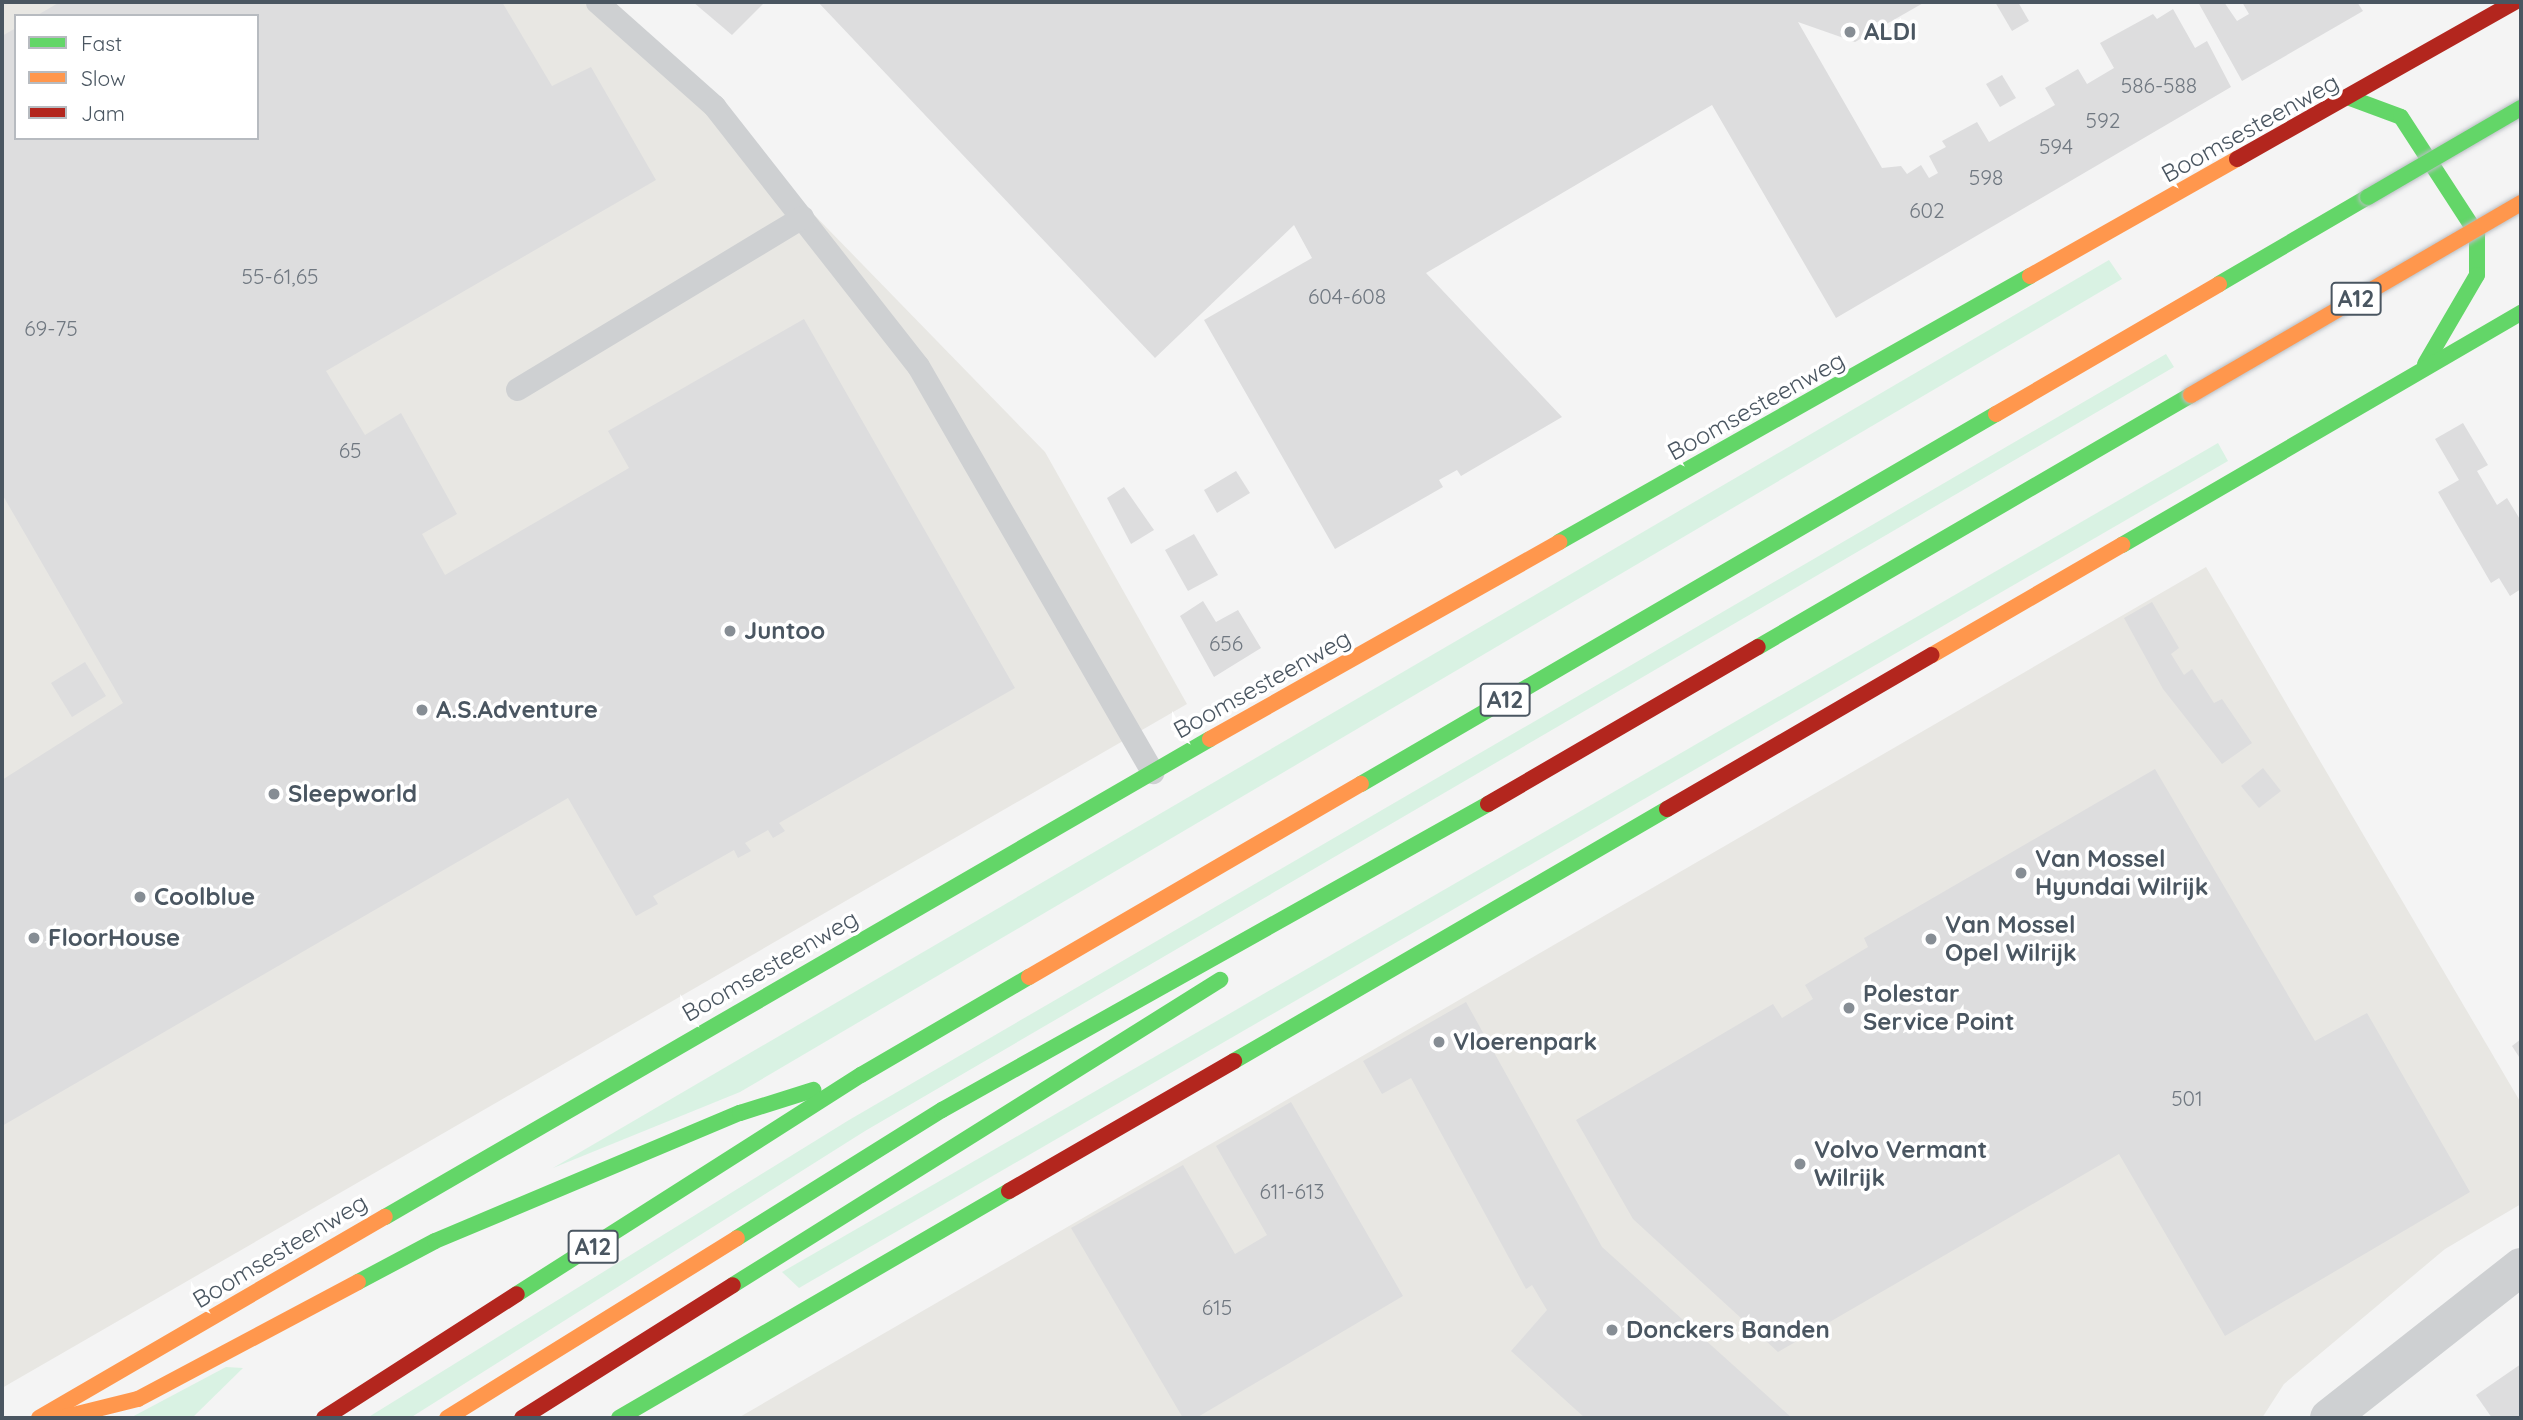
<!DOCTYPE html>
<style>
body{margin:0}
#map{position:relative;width:2523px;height:1420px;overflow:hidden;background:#f4f4f4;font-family:Quicksand,sans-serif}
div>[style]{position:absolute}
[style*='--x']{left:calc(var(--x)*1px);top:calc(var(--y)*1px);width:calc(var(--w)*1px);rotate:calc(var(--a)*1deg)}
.commercial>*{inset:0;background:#e8e7e3}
.green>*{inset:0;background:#d9f2e3}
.building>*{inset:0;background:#ddddde}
.lane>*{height:23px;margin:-11.5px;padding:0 11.5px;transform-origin:11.5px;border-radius:11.5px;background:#ced0d2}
.street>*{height:38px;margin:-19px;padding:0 19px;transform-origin:19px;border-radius:19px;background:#ced0d2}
.fast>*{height:16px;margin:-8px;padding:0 8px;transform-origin:8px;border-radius:8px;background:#63d668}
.slow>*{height:16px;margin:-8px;padding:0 8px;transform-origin:8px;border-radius:8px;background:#ff974d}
.jam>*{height:16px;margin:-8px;padding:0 8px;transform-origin:8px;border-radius:8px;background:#b3261e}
.bridges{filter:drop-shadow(0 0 2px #b9bec3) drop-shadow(0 0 2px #b9bec3)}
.fast-bridge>*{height:16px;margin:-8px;padding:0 8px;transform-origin:8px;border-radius:8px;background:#63d668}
.slow-bridge>*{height:16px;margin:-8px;padding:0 8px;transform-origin:8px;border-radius:8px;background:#ff974d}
.dots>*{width:19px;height:19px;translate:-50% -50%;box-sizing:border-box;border:4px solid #fff;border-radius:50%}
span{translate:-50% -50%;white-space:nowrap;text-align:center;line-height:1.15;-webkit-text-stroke:7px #fff;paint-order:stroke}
.number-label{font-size:21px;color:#707881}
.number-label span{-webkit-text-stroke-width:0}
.shield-label span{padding:2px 5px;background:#fff;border:2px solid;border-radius:5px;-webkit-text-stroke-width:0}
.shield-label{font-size:23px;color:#4a5661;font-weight:700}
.poi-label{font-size:24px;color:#4a5661;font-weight:700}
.left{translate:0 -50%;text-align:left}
.street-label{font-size:24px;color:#4a5661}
.frame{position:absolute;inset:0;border:4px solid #4a5661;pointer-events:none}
.legend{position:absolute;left:14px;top:14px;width:245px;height:126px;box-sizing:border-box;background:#fff;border:2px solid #b7bbc0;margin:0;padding:9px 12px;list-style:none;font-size:21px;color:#4a5661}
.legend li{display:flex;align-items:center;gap:14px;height:35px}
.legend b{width:35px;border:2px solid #b7bbc0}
</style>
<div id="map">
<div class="commercial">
<i style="clip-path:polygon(evenodd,2px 2px,607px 2px,1045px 452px,1187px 704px,2px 1388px,2px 2px,16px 16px,257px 16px,257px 138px,16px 138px,16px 16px)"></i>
<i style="clip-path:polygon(2206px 567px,2521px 1103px,2521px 1204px,2445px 1249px,2284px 1384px,2262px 1418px,738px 1418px)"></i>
</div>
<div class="green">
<i style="clip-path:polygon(2109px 260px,2122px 279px,740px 1092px,553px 1168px)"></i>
<i style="clip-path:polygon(2166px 354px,2174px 367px,865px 1131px,410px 1418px,367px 1418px,849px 1120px)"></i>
<i style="clip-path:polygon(2218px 443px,2228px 461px,799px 1288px,782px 1272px)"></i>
<i style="clip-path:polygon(226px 1367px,243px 1368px,192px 1418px,130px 1418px)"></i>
</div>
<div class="building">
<i style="clip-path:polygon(60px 2px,502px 2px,552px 86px,591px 67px,656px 180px,326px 371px,365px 435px,401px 413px,457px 514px,422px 534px,445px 575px,629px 468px,608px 431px,804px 319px,1015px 688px,779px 823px,785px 831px,773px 838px,768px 830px,745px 843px,751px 851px,738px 858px,734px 850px,653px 896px,658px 904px,636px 916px,568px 798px,2px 1126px,2px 780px,123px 703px,2px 494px,2px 36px,16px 28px,16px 138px,257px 138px,257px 16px,36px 16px)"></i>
<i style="clip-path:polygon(693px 2px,765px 2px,732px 35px)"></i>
<i style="clip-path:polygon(818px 2px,1925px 2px,1855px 42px,1798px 22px,1882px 168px,1901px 166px,1907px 174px,1921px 165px,1929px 178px,1938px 173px,1929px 156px,1946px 147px,1942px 141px,1977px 122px,1989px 142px,2055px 105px,2045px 88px,2078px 69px,2087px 84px,2114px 68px,2100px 43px,2153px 14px,2157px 19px,2173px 9px,2195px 48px,2207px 41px,2231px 87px,1836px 318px,1712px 105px,1426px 273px,1562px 417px,1461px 476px,1457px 470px,1439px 480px,1443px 487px,1335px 549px,1204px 320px,1312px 258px,1294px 225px,1155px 358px)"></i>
<i style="clip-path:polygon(1995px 2px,2018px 2px,2029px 21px,2012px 31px)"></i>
<i style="clip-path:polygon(2198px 2px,2224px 2px,2237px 21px,2249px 14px,2242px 2px,2357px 2px,2363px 11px,2242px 81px)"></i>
<i style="clip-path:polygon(2002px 75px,2016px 98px,2000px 107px,1986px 84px)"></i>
<i style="clip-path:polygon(2463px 423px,2488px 465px,2477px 471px,2497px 505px,2507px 498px,2521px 521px,2521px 589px,2510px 596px,2499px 578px,2491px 583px,2438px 492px,2459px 480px,2435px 439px)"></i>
<i style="clip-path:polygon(1236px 471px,1250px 493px,1217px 513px,1204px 490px)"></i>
<i style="clip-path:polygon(1124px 487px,1154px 530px,1131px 544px,1107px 498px)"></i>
<i style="clip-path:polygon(1194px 534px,1218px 575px,1188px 591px,1165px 550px)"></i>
<i style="clip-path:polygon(1203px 601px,1216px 622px,1238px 610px,1261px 648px,1214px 677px,1180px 616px)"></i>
<i style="clip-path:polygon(2152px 602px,2179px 648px,2171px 654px,2184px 675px,2192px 669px,2214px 703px,2222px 699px,2252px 743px,2222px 764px,2163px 689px,2124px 618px)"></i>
<i style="clip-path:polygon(85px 662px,106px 696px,72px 717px,51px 683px)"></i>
<i style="clip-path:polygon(2263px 768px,2281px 791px,2259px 808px,2241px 786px)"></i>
<i style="clip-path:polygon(2155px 769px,2315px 1041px,2367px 1013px,2470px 1192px,2225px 1336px,2119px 1154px,1778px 1352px,1633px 1219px,1576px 1120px,1773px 1004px,1782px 1018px,1813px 999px,1805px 985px,1868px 947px,1864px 938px)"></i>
<i style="clip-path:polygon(1466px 1002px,1602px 1247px,1792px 1418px,1585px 1418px,1511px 1351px,1547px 1310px,1532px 1285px,1526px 1289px,1411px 1078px,1382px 1094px,1363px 1061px)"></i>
<i style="clip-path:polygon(2521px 1039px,2521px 1060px,2512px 1046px)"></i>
<i style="clip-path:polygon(1291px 1102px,1403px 1296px,1196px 1418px,1183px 1418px,1071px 1228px,1183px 1165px,1235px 1254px,1267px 1235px,1216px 1146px)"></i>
<i style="clip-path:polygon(2521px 1364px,2521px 1418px,2492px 1418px,2476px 1395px)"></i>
</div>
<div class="lane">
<i style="--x:597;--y:2;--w:157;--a:41.6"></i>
<i style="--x:714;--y:106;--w:330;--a:51.9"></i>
<i style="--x:918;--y:366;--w:469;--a:60"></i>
<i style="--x:517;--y:389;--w:333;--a:-31.1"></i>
</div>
<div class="street">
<i style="--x:2329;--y:1418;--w:244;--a:-38.2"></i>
</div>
<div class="fast">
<i style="--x:2350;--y:98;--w:54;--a:20.4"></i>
<i style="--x:2401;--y:117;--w:140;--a:57"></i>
<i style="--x:2477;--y:234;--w:41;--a:90"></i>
<i style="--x:2477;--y:275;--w:103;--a:120.3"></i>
<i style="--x:2219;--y:284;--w:173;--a:-30.3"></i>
<i style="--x:1559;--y:542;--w:541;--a:-29.46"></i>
<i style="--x:2122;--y:545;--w:462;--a:-30.2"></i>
<i style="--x:1758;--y:647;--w:501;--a:-30.2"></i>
<i style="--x:1361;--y:784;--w:735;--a:-30.23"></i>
<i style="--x:1234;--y:1061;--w:501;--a:-30.2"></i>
<i style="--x:385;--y:1217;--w:953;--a:-30.09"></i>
<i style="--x:737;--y:1238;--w:242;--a:-32"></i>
<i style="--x:942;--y:1110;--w:626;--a:-29.27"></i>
<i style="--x:358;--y:1282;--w:87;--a:-28"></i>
<i style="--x:435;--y:1241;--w:331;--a:-22.8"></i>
<i style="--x:740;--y:1113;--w:77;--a:-17.5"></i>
<i style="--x:733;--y:1285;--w:575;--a:-32.06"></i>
<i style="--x:517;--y:1294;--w:408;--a:-32.5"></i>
<i style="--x:861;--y:1075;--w:194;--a:-30.3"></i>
<i style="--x:619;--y:1418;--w:451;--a:-30.2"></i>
</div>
<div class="slow">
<i style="--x:2030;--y:276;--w:238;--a:-29.5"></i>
<i style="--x:1996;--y:414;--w:258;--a:-30.2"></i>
<i style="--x:1932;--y:655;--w:220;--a:-30.1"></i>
<i style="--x:1210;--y:739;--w:401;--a:-29.4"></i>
<i style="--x:1029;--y:977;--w:384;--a:-30.2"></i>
<i style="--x:39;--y:1418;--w:400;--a:-30.2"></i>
<i style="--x:61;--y:1418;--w:79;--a:-13.9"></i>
<i style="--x:138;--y:1399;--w:249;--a:-28"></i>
<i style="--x:447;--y:1418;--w:341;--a:-31.8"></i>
</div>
<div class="jam">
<i style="--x:2237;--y:159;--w:319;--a:-29.5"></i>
<i style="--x:1488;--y:804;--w:312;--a:-30.2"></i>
<i style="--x:1667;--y:809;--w:306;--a:-30.2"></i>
<i style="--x:1009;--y:1191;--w:260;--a:-30"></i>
<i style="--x:324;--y:1418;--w:229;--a:-32.7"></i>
<i style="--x:522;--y:1418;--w:249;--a:-32.2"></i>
</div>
<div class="bridges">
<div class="fast-bridge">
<i style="--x:2368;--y:197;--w:177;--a:-30.2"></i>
</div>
<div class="slow-bridge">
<i style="--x:2191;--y:395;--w:382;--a:-30.2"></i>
</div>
</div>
<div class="dots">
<i style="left:1850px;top:32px;background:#868d94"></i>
<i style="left:730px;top:631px;background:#868d94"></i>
<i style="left:422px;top:710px;background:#868d94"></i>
<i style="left:274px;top:794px;background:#868d94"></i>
<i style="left:2021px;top:873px;background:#868d94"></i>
<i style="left:140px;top:897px;background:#868d94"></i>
<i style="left:34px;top:938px;background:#868d94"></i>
<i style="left:1931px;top:939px;background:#868d94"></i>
<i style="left:1849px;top:1008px;background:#868d94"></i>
<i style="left:1439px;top:1042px;background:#868d94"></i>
<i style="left:1800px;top:1164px;background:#868d94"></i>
<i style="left:1612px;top:1330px;background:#868d94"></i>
</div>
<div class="number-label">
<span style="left:2159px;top:85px">586-588</span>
<span style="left:2103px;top:120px">592</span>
<span style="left:2056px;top:146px">594</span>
<span style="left:1986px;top:177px">598</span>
<span style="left:1927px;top:210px">602</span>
<span style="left:280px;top:276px">55-61,65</span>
<span style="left:1347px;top:296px">604-608</span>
<span style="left:51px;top:328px">69-75</span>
<span style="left:350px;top:450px">65</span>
<span style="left:1226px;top:643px">656</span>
<span style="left:2187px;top:1098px">501</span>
<span style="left:1292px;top:1191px">611-613</span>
<span style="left:1217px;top:1307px">615</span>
</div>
<div class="shield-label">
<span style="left:2356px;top:299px">A12</span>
<span style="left:1505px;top:700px">A12</span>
<span style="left:593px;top:1247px">A12</span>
</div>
<div class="poi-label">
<span class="left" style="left:1864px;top:32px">ALDI</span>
<span class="left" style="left:744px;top:631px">Juntoo</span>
<span class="left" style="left:436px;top:710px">A.S.Adventure</span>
<span class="left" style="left:288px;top:794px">Sleepworld</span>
<span class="left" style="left:2035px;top:873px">Van Mossel<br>Hyundai Wilrijk</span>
<span class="left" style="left:154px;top:897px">Coolblue</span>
<span class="left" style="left:1945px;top:939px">Van Mossel<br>Opel Wilrijk</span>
<span class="left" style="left:48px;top:938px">FloorHouse</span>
<span class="left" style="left:1863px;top:1008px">Polestar<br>Service Point</span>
<span class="left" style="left:1453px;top:1042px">Vloerenpark</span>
<span class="left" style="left:1814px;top:1164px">Volvo Vermant<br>Wilrijk</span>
<span class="left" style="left:1626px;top:1330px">Donckers Banden</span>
</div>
<div class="street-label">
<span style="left:2250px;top:128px;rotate:-29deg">Boomsesteenweg</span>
<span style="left:1756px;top:406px;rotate:-29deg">Boomsesteenweg</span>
<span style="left:1262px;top:684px;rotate:-29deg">Boomsesteenweg</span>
<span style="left:770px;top:966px;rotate:-30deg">Boomsesteenweg</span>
<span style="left:280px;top:1251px;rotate:-31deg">Boomsesteenweg</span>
</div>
<div class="frame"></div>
<ul class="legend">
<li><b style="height:9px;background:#63d668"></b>Fast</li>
<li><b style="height:9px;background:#ff974d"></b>Slow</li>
<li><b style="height:9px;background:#b3261e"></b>Jam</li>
</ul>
</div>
